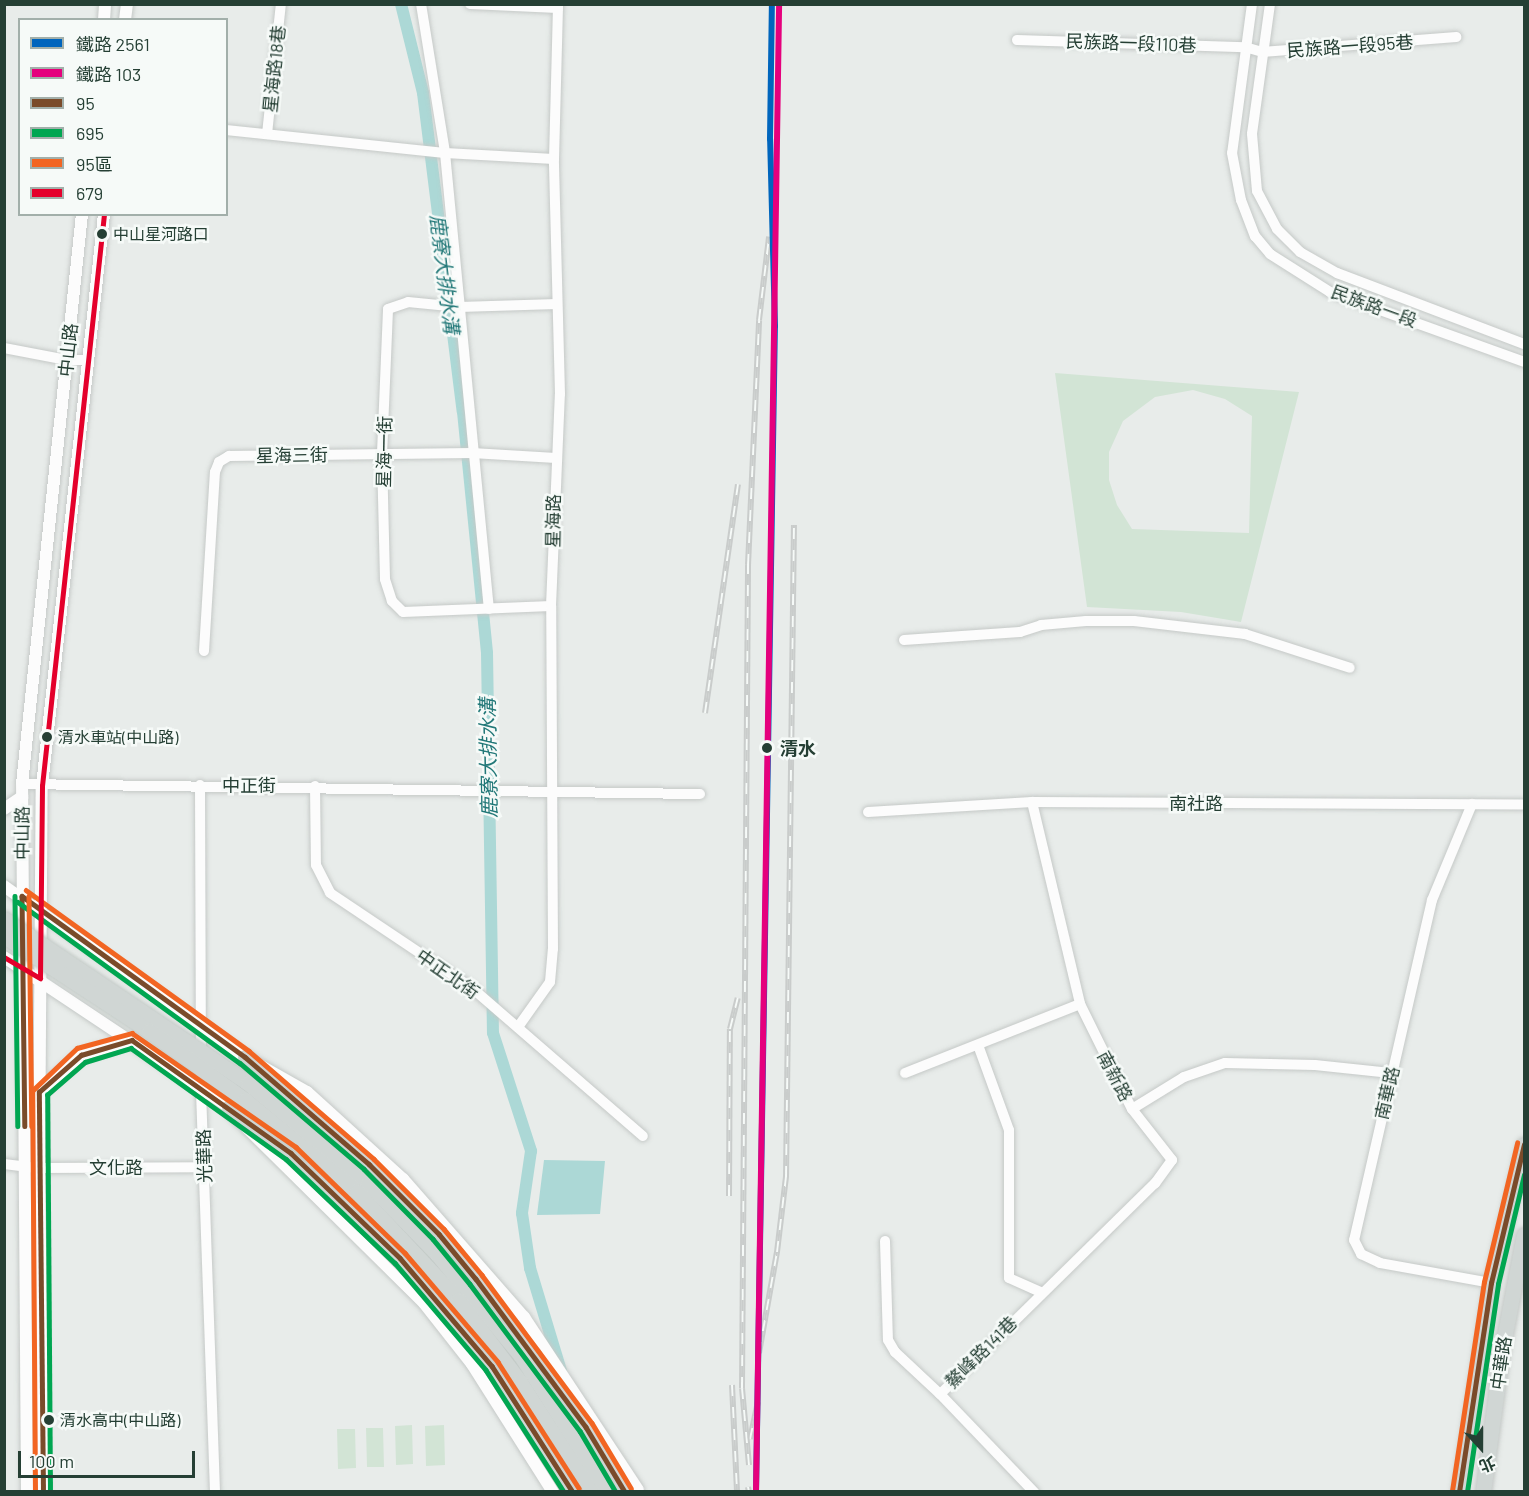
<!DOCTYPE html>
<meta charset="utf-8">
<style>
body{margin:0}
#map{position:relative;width:1529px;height:1496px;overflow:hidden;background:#e8ecea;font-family:Barlow,"Noto Sans TC",sans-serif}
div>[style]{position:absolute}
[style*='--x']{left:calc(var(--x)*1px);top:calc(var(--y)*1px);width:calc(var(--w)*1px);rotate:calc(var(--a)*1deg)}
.green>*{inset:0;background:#d2e4d5}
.water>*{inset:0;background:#acd8d6}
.canal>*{height:12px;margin:-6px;padding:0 6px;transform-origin:6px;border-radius:6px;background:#acd8d6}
.roads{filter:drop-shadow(0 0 2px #c5c9c7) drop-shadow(0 0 2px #c5c9c7)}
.minor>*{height:10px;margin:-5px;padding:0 5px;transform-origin:5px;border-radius:5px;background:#fcfcfc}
.tertiary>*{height:12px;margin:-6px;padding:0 6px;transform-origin:6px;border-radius:6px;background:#fcfcfc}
.primary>*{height:15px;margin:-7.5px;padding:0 7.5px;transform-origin:7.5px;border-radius:7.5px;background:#d0d6d4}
.rail>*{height:6px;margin-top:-3px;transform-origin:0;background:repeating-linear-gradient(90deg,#f6faf8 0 11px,#c9cccb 0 22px);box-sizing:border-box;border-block:2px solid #c9cccb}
.bridges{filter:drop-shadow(0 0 2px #c3cac7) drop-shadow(0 0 2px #c3cac7)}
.primary-bridge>*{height:15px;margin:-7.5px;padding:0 7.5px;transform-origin:7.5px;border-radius:7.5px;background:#d0d6d4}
.bus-1>*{height:4.5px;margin:-2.25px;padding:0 2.25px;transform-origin:2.25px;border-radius:2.25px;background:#7a4b2a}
.bus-2>*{height:4.5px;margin:-2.25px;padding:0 2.25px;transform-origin:2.25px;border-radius:2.25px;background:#00a651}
.bus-3>*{height:4.5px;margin:-2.25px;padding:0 2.25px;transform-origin:2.25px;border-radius:2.25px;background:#f26522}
.bus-4>*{height:4.5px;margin:-2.25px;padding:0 2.25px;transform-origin:2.25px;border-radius:2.25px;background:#e4002b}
.rail-1>*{height:6px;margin:-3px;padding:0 3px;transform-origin:3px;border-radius:3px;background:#0065bd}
.rail-2>*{height:6px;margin:-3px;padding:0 3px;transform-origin:3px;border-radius:3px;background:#e5007d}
.dots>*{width:16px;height:16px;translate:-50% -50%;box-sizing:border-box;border:3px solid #f6faf8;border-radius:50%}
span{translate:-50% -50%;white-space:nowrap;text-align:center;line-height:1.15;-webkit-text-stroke:5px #f6faf8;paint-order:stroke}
.bus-label{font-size:16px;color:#253f34}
.left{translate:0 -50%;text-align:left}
.street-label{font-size:18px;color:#253f34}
.stop-label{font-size:18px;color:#253f34;font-weight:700}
.water-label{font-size:20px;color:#227878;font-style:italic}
.frame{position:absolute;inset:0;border:6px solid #253f34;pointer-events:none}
.legend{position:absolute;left:18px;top:18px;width:210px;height:198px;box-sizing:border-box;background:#f6faf8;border:2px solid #a2afaa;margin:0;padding:8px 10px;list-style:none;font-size:18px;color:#253f34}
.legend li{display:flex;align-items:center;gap:12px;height:30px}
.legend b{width:30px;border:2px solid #a2afaa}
.north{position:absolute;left:1451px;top:1418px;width:60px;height:60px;-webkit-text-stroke:4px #f6faf8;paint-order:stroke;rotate:159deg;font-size:16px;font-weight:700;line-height:24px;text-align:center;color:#253f34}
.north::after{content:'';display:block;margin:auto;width:21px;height:27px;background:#253f34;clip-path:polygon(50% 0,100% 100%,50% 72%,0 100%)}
.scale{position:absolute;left:18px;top:1451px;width:177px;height:27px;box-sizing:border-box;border:3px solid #253f34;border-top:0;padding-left:8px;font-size:18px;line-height:21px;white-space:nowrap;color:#253f34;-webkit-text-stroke:4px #f6faf8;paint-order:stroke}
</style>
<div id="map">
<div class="green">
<i style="clip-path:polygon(evenodd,1055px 373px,1299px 392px,1241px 622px,1181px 612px,1087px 607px,1055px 373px,1193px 390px,1225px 399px,1252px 416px,1249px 533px,1132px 529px,1117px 505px,1109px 480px,1109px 452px,1123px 421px,1155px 397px,1193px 390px)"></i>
<i style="clip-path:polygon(412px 1425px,413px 1464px,396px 1465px,395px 1426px)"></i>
<i style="clip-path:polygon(444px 1425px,445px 1465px,426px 1466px,425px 1426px)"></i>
<i style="clip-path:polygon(366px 1428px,383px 1428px,384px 1467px,367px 1467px)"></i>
<i style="clip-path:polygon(337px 1429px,355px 1429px,356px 1468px,338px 1469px)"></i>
</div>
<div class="water">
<i style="clip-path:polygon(544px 1160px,605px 1161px,600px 1214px,537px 1215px)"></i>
</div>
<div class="canal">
<i style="--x:401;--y:4;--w:92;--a:76.1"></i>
<i style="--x:423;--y:93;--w:321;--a:82.9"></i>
<i style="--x:463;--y:412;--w:242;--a:84.3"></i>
<i style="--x:487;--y:653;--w:380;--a:89.1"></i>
<i style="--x:493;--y:1033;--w:124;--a:72.1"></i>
<i style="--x:531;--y:1151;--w:63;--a:98.3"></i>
<i style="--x:522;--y:1213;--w:56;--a:81.7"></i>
<i style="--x:530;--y:1268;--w:108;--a:73.2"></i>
</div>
<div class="roads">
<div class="minor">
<i style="--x:421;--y:4;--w:151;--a:80.8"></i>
<i style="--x:445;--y:153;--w:458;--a:84.5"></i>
<i style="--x:470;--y:4;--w:88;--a:2.6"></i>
<i style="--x:1252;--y:4;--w:150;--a:97.6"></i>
<i style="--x:1232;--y:153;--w:48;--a:79.2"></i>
<i style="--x:1241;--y:200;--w:39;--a:69"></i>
<i style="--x:1255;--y:236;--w:23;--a:50"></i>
<i style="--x:1270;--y:254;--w:71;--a:32.3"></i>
<i style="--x:1330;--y:292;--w:206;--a:19.8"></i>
<i style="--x:1270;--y:4;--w:131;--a:97.9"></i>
<i style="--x:1252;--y:134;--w:57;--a:85"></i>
<i style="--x:1257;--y:191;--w:43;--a:62.2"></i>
<i style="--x:1277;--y:229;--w:33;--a:45"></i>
<i style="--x:1300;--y:252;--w:43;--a:29.6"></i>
<i style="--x:1337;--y:273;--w:200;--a:20.8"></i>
<i style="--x:1017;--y:40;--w:228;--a:1.8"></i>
<i style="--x:1245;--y:47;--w:18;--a:16"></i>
<i style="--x:1262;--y:52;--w:195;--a:-4.4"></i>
<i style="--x:226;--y:130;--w:220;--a:6"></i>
<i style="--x:445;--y:153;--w:109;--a:3.2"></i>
<i style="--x:267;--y:134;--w:131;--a:-83.9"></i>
<i style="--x:4;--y:348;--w:64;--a:10.8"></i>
<i style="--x:67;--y:360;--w:21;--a:0"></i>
<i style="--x:551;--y:606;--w:148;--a:177.7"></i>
<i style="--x:403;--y:612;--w:16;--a:-135"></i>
<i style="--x:392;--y:601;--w:23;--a:-108"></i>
<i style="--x:385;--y:579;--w:126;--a:-91.4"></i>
<i style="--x:382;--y:453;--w:144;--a:-87.6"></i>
<i style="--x:388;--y:309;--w:21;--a:-19"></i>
<i style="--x:408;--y:302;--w:51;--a:5.6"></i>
<i style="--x:459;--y:307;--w:98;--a:-1.8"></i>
<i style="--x:904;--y:640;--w:116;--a:-3.9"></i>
<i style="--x:1020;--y:632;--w:22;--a:-18"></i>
<i style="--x:1041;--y:625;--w:45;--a:-5.1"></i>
<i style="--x:1086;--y:621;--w:48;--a:0"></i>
<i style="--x:1134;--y:621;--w:112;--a:6.7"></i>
<i style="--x:1245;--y:634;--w:110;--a:17.9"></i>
<i style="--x:204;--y:651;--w:179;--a:-86.5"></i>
<i style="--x:215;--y:472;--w:11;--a:-68"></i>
<i style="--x:219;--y:462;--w:12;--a:-31"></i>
<i style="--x:229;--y:456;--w:243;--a:-0.7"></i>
<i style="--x:472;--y:453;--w:84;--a:3.4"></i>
<i style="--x:22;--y:784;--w:678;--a:0.85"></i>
<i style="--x:200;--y:785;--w:306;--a:89.8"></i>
<i style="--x:201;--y:1091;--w:401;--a:88"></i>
<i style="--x:315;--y:786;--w:79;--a:89.3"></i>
<i style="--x:316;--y:865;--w:31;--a:63"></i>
<i style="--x:330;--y:893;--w:171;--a:33.8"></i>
<i style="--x:472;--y:988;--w:226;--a:40.9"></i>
<i style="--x:1032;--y:802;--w:208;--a:76.6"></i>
<i style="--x:1080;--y:1004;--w:117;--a:63.7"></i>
<i style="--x:1132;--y:1109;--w:65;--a:51.9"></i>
<i style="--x:1172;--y:1160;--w:29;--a:126"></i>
<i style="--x:1155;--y:1183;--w:301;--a:135.5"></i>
<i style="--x:940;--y:1394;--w:136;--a:46.2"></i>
<i style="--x:1472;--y:804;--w:104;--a:112.6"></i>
<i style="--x:1432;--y:900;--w:349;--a:102.9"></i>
<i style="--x:1354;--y:1240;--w:16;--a:63"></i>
<i style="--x:1361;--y:1254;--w:21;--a:25"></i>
<i style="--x:1380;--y:1263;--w:113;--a:10.2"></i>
<i style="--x:868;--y:812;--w:164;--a:-3.5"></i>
<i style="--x:1032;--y:802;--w:492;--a:0.3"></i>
<i style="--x:518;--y:1027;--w:55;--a:-54.6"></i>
<i style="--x:550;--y:982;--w:33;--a:-85"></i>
<i style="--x:553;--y:949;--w:343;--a:-90.3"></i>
<i style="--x:551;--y:606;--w:212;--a:-87.6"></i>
<i style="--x:560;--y:394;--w:235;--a:-91.5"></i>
<i style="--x:554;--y:159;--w:155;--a:-88.5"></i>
<i style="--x:978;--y:1045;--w:90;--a:70"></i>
<i style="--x:1009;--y:1130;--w:148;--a:90"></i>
<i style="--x:1009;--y:1278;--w:36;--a:24"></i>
<i style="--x:905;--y:1073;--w:188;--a:-21.5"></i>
<i style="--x:1132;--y:1109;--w:61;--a:-31.6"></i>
<i style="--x:1184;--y:1077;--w:43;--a:-18.9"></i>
<i style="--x:1225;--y:1063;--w:90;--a:1.3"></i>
<i style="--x:1315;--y:1065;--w:76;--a:6"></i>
<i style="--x:4;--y:1164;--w:35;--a:7"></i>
<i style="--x:39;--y:1168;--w:166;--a:-0.3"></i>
<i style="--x:885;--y:1241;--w:99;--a:88.3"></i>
<i style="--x:888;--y:1340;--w:14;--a:60"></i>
<i style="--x:895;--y:1352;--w:62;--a:43"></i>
</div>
<div class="tertiary">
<i style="--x:104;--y:20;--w:16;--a:-86"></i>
<i style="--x:125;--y:20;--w:16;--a:-83"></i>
<i style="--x:4;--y:809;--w:22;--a:-34"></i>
<i style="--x:4;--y:886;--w:296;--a:35.4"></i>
<i style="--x:245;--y:1057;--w:71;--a:29.4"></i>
<i style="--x:307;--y:1092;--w:130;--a:42.2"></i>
<i style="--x:403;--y:1179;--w:184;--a:48.8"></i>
<i style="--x:524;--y:1317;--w:207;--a:56.6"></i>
<i style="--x:4;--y:957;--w:270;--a:33.7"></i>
<i style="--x:39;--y:1092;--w:56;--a:-41.4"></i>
<i style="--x:81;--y:1055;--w:53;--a:-16.4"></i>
<i style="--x:231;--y:1112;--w:272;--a:44.7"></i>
<i style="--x:424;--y:1303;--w:78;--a:51.8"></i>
<i style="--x:472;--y:1364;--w:151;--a:57.7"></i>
<i style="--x:27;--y:1492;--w:708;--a:-90.4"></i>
<i style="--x:22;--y:784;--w:573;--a:-83.99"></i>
<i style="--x:43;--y:1492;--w:324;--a:-90.7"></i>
<i style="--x:39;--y:1168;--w:382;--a:-89.6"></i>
<i style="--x:42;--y:786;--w:575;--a:-83.81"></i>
</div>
<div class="primary">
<i style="--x:245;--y:1057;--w:164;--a:40.8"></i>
<i style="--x:369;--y:1164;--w:99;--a:45"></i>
<i style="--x:439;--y:1234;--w:153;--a:51.6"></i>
<i style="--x:534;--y:1354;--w:165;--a:56.6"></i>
<i style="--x:229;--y:1107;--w:77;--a:36.6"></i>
<i style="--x:291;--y:1153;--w:221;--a:45.2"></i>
<i style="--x:447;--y:1310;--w:72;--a:51.2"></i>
<i style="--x:492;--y:1366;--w:150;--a:57.3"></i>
<i style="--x:1459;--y:1492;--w:211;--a:-81.3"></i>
<i style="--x:1491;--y:1283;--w:142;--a:-76.6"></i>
<i style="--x:1483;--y:1492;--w:144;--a:-82.4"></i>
<i style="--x:1502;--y:1349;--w:116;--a:-79.1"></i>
</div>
</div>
<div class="rail">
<i style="--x:705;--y:713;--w:231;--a:-81.8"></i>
<i style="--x:729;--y:1196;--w:167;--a:-89.7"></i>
<i style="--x:730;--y:1029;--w:32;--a:-76"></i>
<i style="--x:759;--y:1353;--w:103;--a:-79.9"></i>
<i style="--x:777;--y:1252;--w:76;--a:-83.2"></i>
<i style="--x:786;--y:1177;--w:652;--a:-89.3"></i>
<i style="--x:732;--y:1385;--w:107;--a:87.3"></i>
<i style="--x:750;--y:1439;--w:38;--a:-78"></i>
<i style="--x:749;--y:1465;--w:77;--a:-95.2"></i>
<i style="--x:742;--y:1388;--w:823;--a:-89.58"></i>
<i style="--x:748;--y:565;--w:245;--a:-87.4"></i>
<i style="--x:759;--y:320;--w:84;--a:-83.1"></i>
<i style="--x:748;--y:1487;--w:5;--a:79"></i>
</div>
<div class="bridges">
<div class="primary-bridge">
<i style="--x:4;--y:919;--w:294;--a:33.9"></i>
<i style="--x:248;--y:1083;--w:156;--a:39.8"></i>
<i style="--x:368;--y:1183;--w:100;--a:45.8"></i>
<i style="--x:438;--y:1255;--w:131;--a:50.6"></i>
<i style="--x:521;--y:1356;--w:161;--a:57.4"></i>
<i style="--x:4;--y:936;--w:173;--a:33.2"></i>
<i style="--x:149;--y:1031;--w:118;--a:35.7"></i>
<i style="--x:245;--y:1100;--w:145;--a:39.4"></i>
<i style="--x:357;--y:1192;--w:148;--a:46.9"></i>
<i style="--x:458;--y:1300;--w:103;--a:52.9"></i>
<i style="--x:520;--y:1382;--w:131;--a:57.2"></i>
</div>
</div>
<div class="bus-1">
<i style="--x:22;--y:896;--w:275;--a:35.8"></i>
<i style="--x:245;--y:1057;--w:164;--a:40.8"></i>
<i style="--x:369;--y:1164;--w:99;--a:45"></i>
<i style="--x:439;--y:1234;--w:58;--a:50.6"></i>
<i style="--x:476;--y:1279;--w:184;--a:53.4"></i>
<i style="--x:586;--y:1427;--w:76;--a:59"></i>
<i style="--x:22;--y:896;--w:230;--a:89.3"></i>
<i style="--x:43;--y:1492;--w:400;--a:-90.6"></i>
<i style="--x:39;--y:1092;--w:56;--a:-41.4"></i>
<i style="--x:81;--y:1055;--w:53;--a:-16.4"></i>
<i style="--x:132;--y:1040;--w:195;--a:35.4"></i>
<i style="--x:291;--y:1153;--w:151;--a:43.9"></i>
<i style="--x:400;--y:1258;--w:142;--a:49.6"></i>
<i style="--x:492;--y:1366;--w:150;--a:57.3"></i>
<i style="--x:1459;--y:1492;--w:211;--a:-81.3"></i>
<i style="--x:1491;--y:1283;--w:142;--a:-76.6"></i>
</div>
<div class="bus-2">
<i style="--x:15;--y:896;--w:230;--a:89.3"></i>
<i style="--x:18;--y:902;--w:274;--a:36"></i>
<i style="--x:240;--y:1063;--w:163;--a:40.5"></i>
<i style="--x:364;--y:1169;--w:98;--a:45.4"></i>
<i style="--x:433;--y:1239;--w:58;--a:50.6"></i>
<i style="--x:470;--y:1284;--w:184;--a:53.2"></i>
<i style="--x:580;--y:1431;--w:71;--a:59.5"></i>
<i style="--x:50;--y:1492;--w:397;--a:-90.4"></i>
<i style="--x:47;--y:1095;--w:50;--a:-41"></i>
<i style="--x:85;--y:1062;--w:48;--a:-16.9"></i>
<i style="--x:131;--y:1048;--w:191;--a:35.6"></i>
<i style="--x:286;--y:1159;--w:151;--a:43.7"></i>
<i style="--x:395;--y:1263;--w:140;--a:49.6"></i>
<i style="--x:486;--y:1370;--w:145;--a:57.4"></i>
<i style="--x:1467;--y:1492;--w:210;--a:-81.5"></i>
<i style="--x:1498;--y:1284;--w:112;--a:-76.6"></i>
</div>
<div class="bus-3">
<i style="--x:26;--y:890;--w:275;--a:35.8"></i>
<i style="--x:249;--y:1051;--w:165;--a:40.8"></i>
<i style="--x:374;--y:1159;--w:99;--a:45"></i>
<i style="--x:444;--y:1229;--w:60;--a:50.4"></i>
<i style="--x:482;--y:1275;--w:184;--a:53.4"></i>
<i style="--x:592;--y:1423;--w:76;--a:59"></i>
<i style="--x:29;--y:896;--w:230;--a:89.3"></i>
<i style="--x:1452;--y:1491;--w:211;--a:-81.3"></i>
<i style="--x:1484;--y:1282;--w:143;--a:-76.6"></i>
<i style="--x:35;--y:1492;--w:401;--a:-90.4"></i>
<i style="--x:32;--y:1091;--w:62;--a:-43.7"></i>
<i style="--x:77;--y:1048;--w:57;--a:-15.3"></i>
<i style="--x:132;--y:1033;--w:200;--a:34.8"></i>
<i style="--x:296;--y:1147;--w:152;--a:44.2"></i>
<i style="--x:405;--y:1253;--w:143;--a:49.5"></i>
<i style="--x:498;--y:1362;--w:150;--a:57.3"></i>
</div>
<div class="bus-4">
<i style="--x:4;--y:957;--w:42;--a:30.3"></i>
<i style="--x:40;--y:978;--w:192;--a:-89.4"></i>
<i style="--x:42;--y:786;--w:575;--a:-83.81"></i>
</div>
<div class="rail-1">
<i style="--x:756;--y:1492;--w:1166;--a:-89.07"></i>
<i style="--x:775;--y:326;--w:187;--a:-91.5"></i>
<i style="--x:770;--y:139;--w:135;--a:-89.2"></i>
</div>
<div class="rail-2">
<i style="--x:756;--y:1492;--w:1488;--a:-89.11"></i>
</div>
<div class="dots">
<i style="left:102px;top:234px;background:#253f34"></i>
<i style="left:47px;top:737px;background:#253f34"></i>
<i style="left:767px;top:748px;background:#253f34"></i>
<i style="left:49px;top:1420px;background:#253f34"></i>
</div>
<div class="bus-label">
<span class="left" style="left:113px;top:234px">中山星河路口</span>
<span class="left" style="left:58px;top:737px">清水車站(中山路)</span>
<span class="left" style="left:60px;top:1420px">清水高中(中山路)</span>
</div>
<div class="street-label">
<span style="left:1131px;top:43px;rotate:2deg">民族路一段110巷</span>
<span style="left:1350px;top:46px;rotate:-4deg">民族路一段95巷</span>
<span style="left:274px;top:69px;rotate:-84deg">星海路18巷</span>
<span style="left:1374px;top:306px;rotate:20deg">民族路一段</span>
<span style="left:68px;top:350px;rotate:-84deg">中山路</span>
<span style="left:384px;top:452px;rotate:-89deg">星海一街</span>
<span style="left:292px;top:455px;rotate:-1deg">星海三街</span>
<span style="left:553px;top:521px;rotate:-89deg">星海路</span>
<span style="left:249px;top:785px">中正街</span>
<span style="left:1196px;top:803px">南社路</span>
<span style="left:22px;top:833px;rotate:-90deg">中山路</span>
<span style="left:448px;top:974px;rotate:35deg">中正北街</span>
<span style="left:1115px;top:1076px;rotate:62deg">南新路</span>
<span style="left:1387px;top:1093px;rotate:-77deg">南華路</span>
<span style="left:204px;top:1156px;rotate:-92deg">光華路</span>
<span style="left:116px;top:1167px">文化路</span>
<span style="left:981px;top:1352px;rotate:-45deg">鰲峰路141巷</span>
<span style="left:1501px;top:1363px;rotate:-82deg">中華路</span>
</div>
<div class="stop-label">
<span class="left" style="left:780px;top:748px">清水</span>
</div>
<div class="water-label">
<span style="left:445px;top:274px;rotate:83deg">鹿寮大排水溝</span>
<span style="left:488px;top:758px;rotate:-91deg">鹿寮大排水溝</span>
</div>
<div class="frame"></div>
<ul class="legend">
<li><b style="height:8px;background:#0065bd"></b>鐵路 2561</li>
<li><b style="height:8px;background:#e5007d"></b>鐵路 103</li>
<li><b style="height:8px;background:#7a4b2a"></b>95</li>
<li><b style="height:8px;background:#00a651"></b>695</li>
<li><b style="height:8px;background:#f26522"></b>95區</li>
<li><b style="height:8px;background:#e4002b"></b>679</li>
</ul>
<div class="north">北</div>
<div class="scale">100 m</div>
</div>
